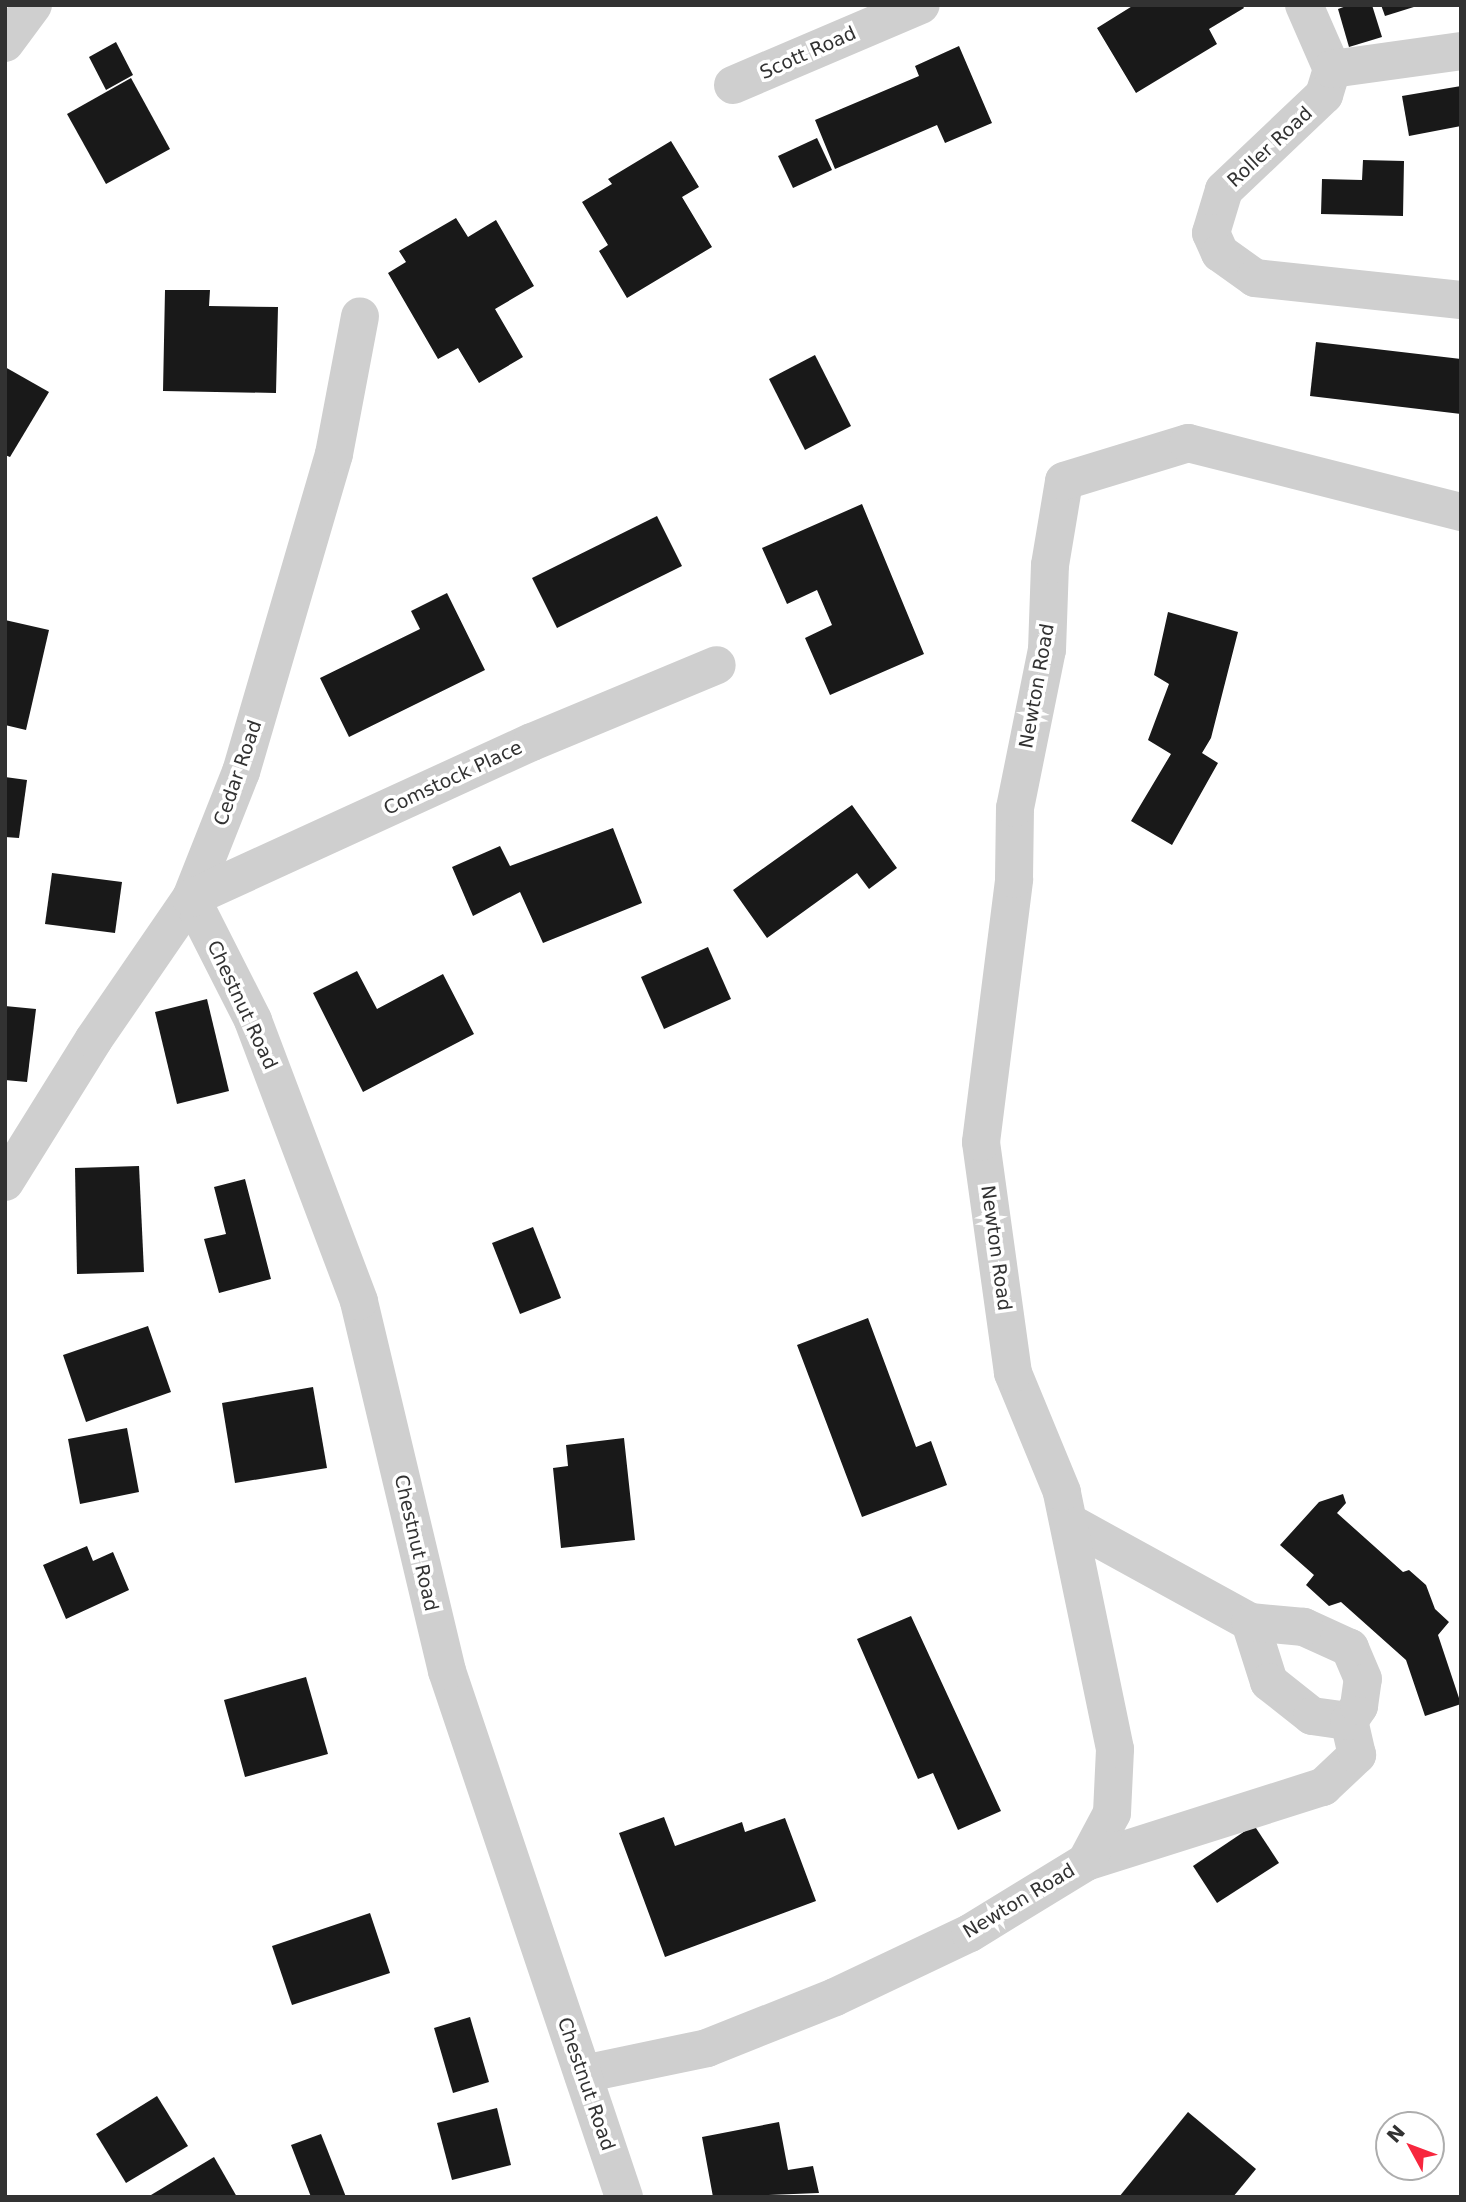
<!DOCTYPE html>
<style>
body{margin:0}
#map{position:relative;width:1466px;height:2202px;overflow:hidden;background:#fff;font-family:"DejaVu Sans",sans-serif}
div>[style]{position:absolute}
[style*='--x']{left:calc(var(--x)*1px);top:calc(var(--y)*1px);width:calc(var(--w)*1px);rotate:calc(var(--a)*1deg)}
.building>*{inset:0;background:#191919}
.minor>*{height:38px;margin:-19px;padding:0 19px;transform-origin:19px;border-radius:19px;background:#cfcfcf}
span{translate:-50% -50%;white-space:nowrap;text-align:center;line-height:1.15;-webkit-text-stroke:7px #fff;paint-order:stroke}
.street-label{font-size:19px;color:#323232}
.frame{position:absolute;inset:0;border:7px solid #323232;pointer-events:none}
.north{position:absolute;left:1375px;top:2111px;width:70px;height:70px;box-sizing:border-box;background:#fff;border:2px solid #adadad;border-radius:50%;rotate:311deg;font-size:19px;font-weight:700;line-height:28px;text-align:center;color:#323232}
.north::after{content:'';display:block;margin:auto;width:24px;height:32px;background:#f7273e;clip-path:polygon(50% 0,100% 100%,50% 72%,0 100%)}
</style>
<div id="map">
<div class="building">
<i style="clip-path:polygon(1134px 5px,1242px 5px,1244px 8px,1209px 29px,1217px 44px,1136px 93px,1097px 28px)"></i>
<i style="clip-path:polygon(1349px 5px,1372px 5px,1382px 37px,1349px 47px,1338px 9px)"></i>
<i style="clip-path:polygon(1381px 5px,1417px 5px,1417px 6px,1385px 16px)"></i>
<i style="clip-path:polygon(116px 42px,133px 75px,106px 90px,89px 57px)"></i>
<i style="clip-path:polygon(959px 46px,992px 123px,945px 143px,937px 125px,835px 169px,815px 120px,919px 76px,915px 66px)"></i>
<i style="clip-path:polygon(131px 78px,170px 149px,106px 184px,67px 114px)"></i>
<i style="clip-path:polygon(1461px 86px,1461px 126px,1409px 136px,1402px 96px)"></i>
<i style="clip-path:polygon(817px 138px,832px 170px,793px 188px,778px 156px)"></i>
<i style="clip-path:polygon(671px 141px,699px 187px,682px 197px,712px 247px,627px 298px,599px 251px,608px 245px,582px 202px,612px 184px,608px 179px)"></i>
<i style="clip-path:polygon(1363px 160px,1404px 161px,1403px 216px,1321px 214px,1322px 179px,1362px 180px)"></i>
<i style="clip-path:polygon(456px 218px,468px 237px,496px 220px,534px 286px,495px 309px,523px 357px,479px 383px,458px 348px,438px 359px,388px 273px,406px 262px,399px 251px)"></i>
<i style="clip-path:polygon(165px 290px,210px 290px,209px 306px,278px 307px,276px 393px,163px 391px)"></i>
<i style="clip-path:polygon(1316px 342px,1461px 359px,1461px 414px,1310px 396px)"></i>
<i style="clip-path:polygon(815px 355px,851px 426px,805px 450px,769px 379px)"></i>
<i style="clip-path:polygon(5px 367px,49px 392px,10px 457px,5px 455px)"></i>
<i style="clip-path:polygon(862px 504px,924px 654px,830px 695px,805px 638px,832px 625px,817px 590px,787px 604px,762px 548px)"></i>
<i style="clip-path:polygon(657px 516px,682px 566px,557px 628px,532px 578px)"></i>
<i style="clip-path:polygon(447px 593px,485px 670px,349px 737px,320px 678px,420px 629px,411px 611px)"></i>
<i style="clip-path:polygon(1168px 612px,1238px 632px,1211px 738px,1202px 753px,1218px 763px,1172px 845px,1131px 821px,1171px 754px,1148px 740px,1169px 684px,1154px 675px)"></i>
<i style="clip-path:polygon(5px 620px,49px 630px,26px 730px,5px 725px)"></i>
<i style="clip-path:polygon(5px 777px,27px 780px,19px 838px,5px 837px)"></i>
<i style="clip-path:polygon(852px 805px,897px 868px,869px 889px,857px 873px,767px 938px,733px 890px)"></i>
<i style="clip-path:polygon(613px 828px,642px 903px,543px 943px,520px 892px,473px 916px,452px 867px,500px 846px,510px 866px)"></i>
<i style="clip-path:polygon(52px 873px,122px 882px,115px 933px,45px 924px)"></i>
<i style="clip-path:polygon(708px 947px,731px 999px,664px 1029px,641px 977px)"></i>
<i style="clip-path:polygon(357px 971px,377px 1009px,443px 974px,474px 1034px,363px 1092px,313px 993px)"></i>
<i style="clip-path:polygon(207px 999px,229px 1091px,177px 1104px,155px 1012px)"></i>
<i style="clip-path:polygon(5px 1006px,36px 1009px,27px 1082px,5px 1080px)"></i>
<i style="clip-path:polygon(139px 1166px,144px 1272px,77px 1274px,75px 1168px)"></i>
<i style="clip-path:polygon(245px 1179px,271px 1279px,219px 1293px,204px 1239px,226px 1234px,214px 1187px)"></i>
<i style="clip-path:polygon(533px 1227px,561px 1298px,520px 1314px,492px 1243px)"></i>
<i style="clip-path:polygon(868px 1318px,916px 1447px,931px 1441px,947px 1485px,862px 1517px,797px 1345px)"></i>
<i style="clip-path:polygon(148px 1326px,171px 1392px,86px 1422px,63px 1355px)"></i>
<i style="clip-path:polygon(313px 1387px,327px 1468px,235px 1483px,222px 1403px)"></i>
<i style="clip-path:polygon(127px 1428px,139px 1492px,80px 1504px,68px 1439px)"></i>
<i style="clip-path:polygon(624px 1438px,635px 1540px,561px 1548px,553px 1468px,568px 1466px,566px 1445px)"></i>
<i style="clip-path:polygon(1343px 1494px,1346px 1503px,1337px 1513px,1403px 1572px,1409px 1570px,1426px 1585px,1435px 1609px,1449px 1622px,1438px 1635px,1461px 1704px,1425px 1716px,1406px 1660px,1341px 1602px,1329px 1606px,1306px 1585px,1314px 1575px,1280px 1545px,1319px 1502px)"></i>
<i style="clip-path:polygon(87px 1546px,93px 1561px,113px 1552px,129px 1590px,66px 1619px,43px 1565px)"></i>
<i style="clip-path:polygon(911px 1616px,1001px 1811px,958px 1830px,933px 1773px,918px 1779px,857px 1639px)"></i>
<i style="clip-path:polygon(306px 1677px,328px 1754px,245px 1777px,224px 1700px)"></i>
<i style="clip-path:polygon(664px 1817px,675px 1846px,742px 1822px,745px 1832px,785px 1818px,816px 1901px,665px 1957px,619px 1833px)"></i>
<i style="clip-path:polygon(1254px 1825px,1279px 1863px,1217px 1903px,1193px 1866px)"></i>
<i style="clip-path:polygon(370px 1913px,390px 1973px,292px 2005px,272px 1946px)"></i>
<i style="clip-path:polygon(470px 2017px,489px 2082px,453px 2093px,434px 2028px)"></i>
<i style="clip-path:polygon(157px 2096px,188px 2146px,126px 2183px,96px 2134px)"></i>
<i style="clip-path:polygon(497px 2108px,511px 2165px,452px 2180px,437px 2123px)"></i>
<i style="clip-path:polygon(1188px 2112px,1256px 2169px,1233px 2197px,1119px 2197px)"></i>
<i style="clip-path:polygon(779px 2122px,788px 2170px,813px 2166px,819px 2193px,713px 2197px,702px 2137px)"></i>
<i style="clip-path:polygon(321px 2134px,346px 2197px,311px 2197px,291px 2145px)"></i>
<i style="clip-path:polygon(214px 2157px,237px 2197px,152px 2197px,151px 2195px)"></i>
</div>
<div class="minor">
<i style="--x:1304;--y:5;--w:70;--a:66.4"></i>
<i style="--x:1332;--y:69;--w:27;--a:107"></i>
<i style="--x:1324;--y:95;--w:138;--a:136.5"></i>
<i style="--x:1224;--y:190;--w:45;--a:106.8"></i>
<i style="--x:1211;--y:233;--w:22;--a:66"></i>
<i style="--x:1220;--y:253;--w:43;--a:35.5"></i>
<i style="--x:1255;--y:278;--w:207;--a:6.1"></i>
<i style="--x:5;--y:43;--w:47;--a:-53.6"></i>
<i style="--x:1332;--y:69;--w:130;--a:-7.9"></i>
<i style="--x:733;--y:85;--w:204;--a:-23.1"></i>
<i style="--x:5;--y:1182;--w:168;--a:-58.1"></i>
<i style="--x:94;--y:1039;--w:171;--a:-55.5"></i>
<i style="--x:191;--y:898;--w:136;--a:-68.4"></i>
<i style="--x:241;--y:772;--w:331;--a:-73.7"></i>
<i style="--x:334;--y:454;--w:140;--a:-79.3"></i>
<i style="--x:1070;--y:1523;--w:205;--a:28.8"></i>
<i style="--x:1250;--y:1622;--w:63;--a:72.4"></i>
<i style="--x:1269;--y:1682;--w:55;--a:38.3"></i>
<i style="--x:1312;--y:1716;--w:37;--a:8"></i>
<i style="--x:1086;--y:1862;--w:249;--a:-17.6"></i>
<i style="--x:1323;--y:1787;--w:47;--a:-43.3"></i>
<i style="--x:1357;--y:1755;--w:35;--a:-103"></i>
<i style="--x:1349;--y:1721;--w:18;--a:-56"></i>
<i style="--x:1359;--y:1706;--w:27;--a:-82"></i>
<i style="--x:1363;--y:1679;--w:34;--a:-113"></i>
<i style="--x:1350;--y:1648;--w:51;--a:-155.5"></i>
<i style="--x:1304;--y:1627;--w:54;--a:-174.7"></i>
<i style="--x:583;--y:2074;--w:127;--a:-11.8"></i>
<i style="--x:707;--y:2048;--w:138;--a:-21.7"></i>
<i style="--x:835;--y:1997;--w:149;--a:-25.4"></i>
<i style="--x:970;--y:1933;--w:136;--a:-31.5"></i>
<i style="--x:1086;--y:1862;--w:55;--a:-62"></i>
<i style="--x:1112;--y:1813;--w:64;--a:-87.3"></i>
<i style="--x:1115;--y:1749;--w:262;--a:-101.7"></i>
<i style="--x:1062;--y:1492;--w:129;--a:-112.4"></i>
<i style="--x:1013;--y:1373;--w:233;--a:-97.9"></i>
<i style="--x:981;--y:1142;--w:265;--a:-82.8"></i>
<i style="--x:1014;--y:879;--w:71;--a:-89.2"></i>
<i style="--x:1015;--y:808;--w:161;--a:-78.6"></i>
<i style="--x:1047;--y:650;--w:85;--a:-88"></i>
<i style="--x:1050;--y:565;--w:85;--a:-80.5"></i>
<i style="--x:1064;--y:481;--w:130;--a:-17"></i>
<i style="--x:1188;--y:443;--w:282;--a:14.2"></i>
<i style="--x:624;--y:2197;--w:555;--a:-108.6"></i>
<i style="--x:447;--y:1671;--w:380;--a:-103.4"></i>
<i style="--x:359;--y:1301;--w:300;--a:-110.7"></i>
<i style="--x:253;--y:1020;--w:137;--a:-116.9"></i>
<i style="--x:191;--y:898;--w:375;--a:-24.6"></i>
<i style="--x:532;--y:742;--w:200;--a:-22.6"></i>
</div>
<div class="street-label">
<span style="left:808px;top:53px;rotate:-24deg">Scott Road</span>
<span style="left:1270px;top:147px;rotate:-43deg">Roller Road</span>
<span style="left:1037px;top:686px;rotate:-80deg">Newton Road</span>
<span style="left:238px;top:773px;rotate:-71deg">Cedar Road</span>
<span style="left:453px;top:778px;rotate:-25deg">Comstock Place</span>
<span style="left:242px;top:1005px;rotate:65deg">Chestnut Road</span>
<span style="left:996px;top:1248px;rotate:82deg">Newton Road</span>
<span style="left:416px;top:1543px;rotate:77deg">Chestnut Road</span>
<span style="left:1019px;top:1901px;rotate:-31deg">Newton Road</span>
<span style="left:586px;top:2084px;rotate:71deg">Chestnut Road</span>
</div>
<div class="frame"></div>
<div class="north">N</div>
</div>
